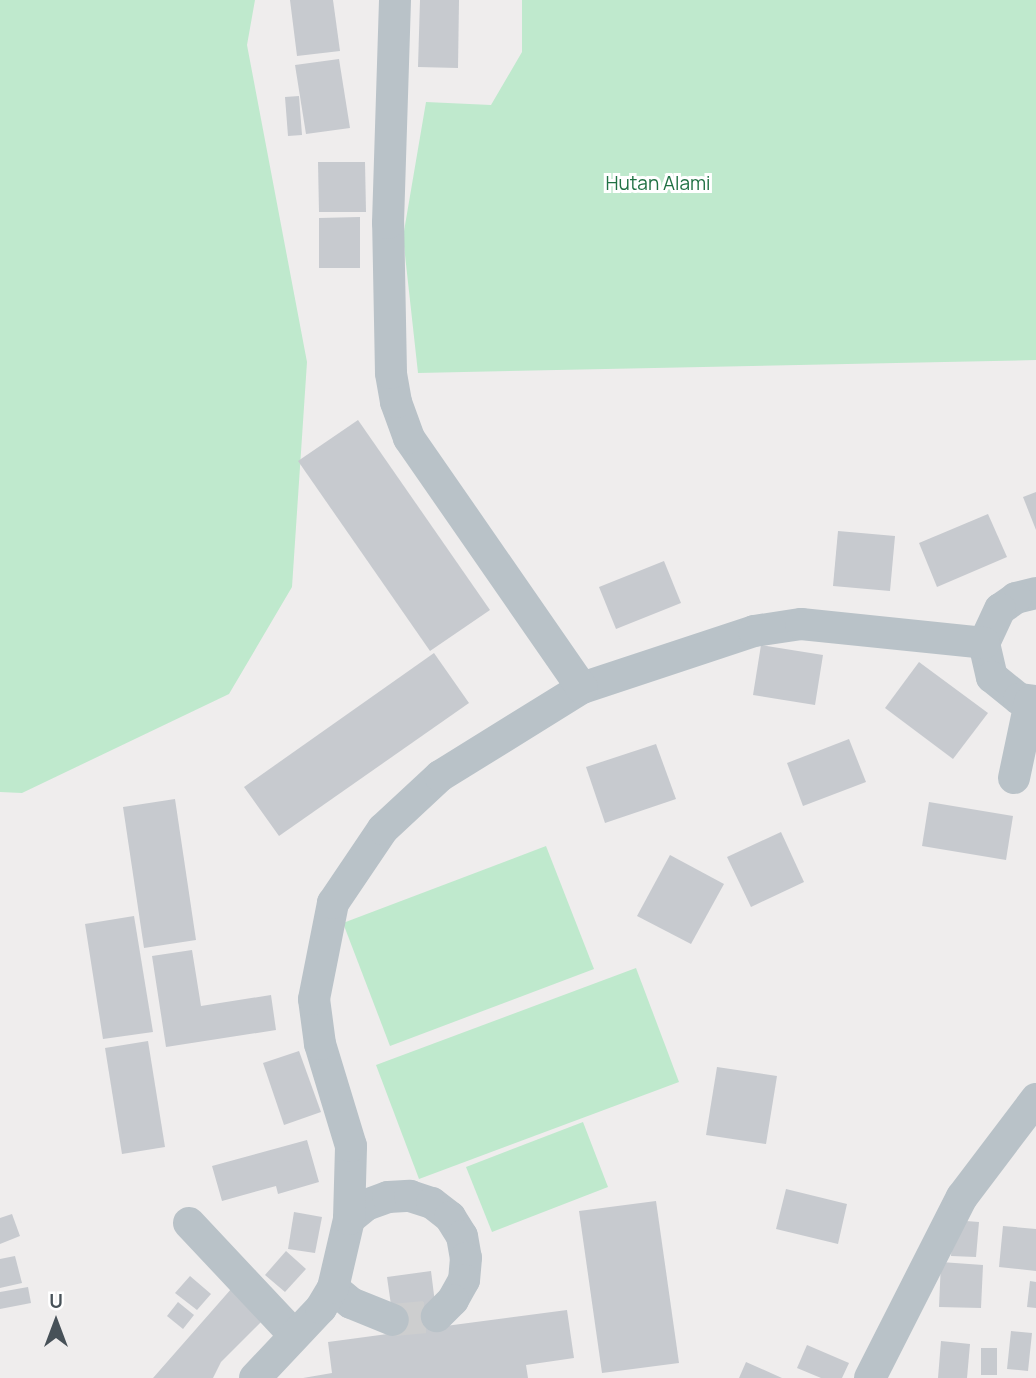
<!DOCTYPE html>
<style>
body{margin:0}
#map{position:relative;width:1036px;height:1378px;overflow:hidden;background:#efeded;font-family:Manrope,sans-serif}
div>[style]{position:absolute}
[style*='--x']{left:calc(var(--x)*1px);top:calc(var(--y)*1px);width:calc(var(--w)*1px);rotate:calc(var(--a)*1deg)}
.green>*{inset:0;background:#bfe9cd}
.building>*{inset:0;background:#c7cacf}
.minor-tunnel>*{height:32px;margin-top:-16px;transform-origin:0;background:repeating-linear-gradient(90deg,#cdcecf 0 32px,transparent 0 48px)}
.minor>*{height:32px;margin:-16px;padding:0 16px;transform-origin:16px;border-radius:16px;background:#b9c2c8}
span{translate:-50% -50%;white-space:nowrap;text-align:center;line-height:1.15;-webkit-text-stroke:6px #fff;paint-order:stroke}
.park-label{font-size:19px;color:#207144}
.north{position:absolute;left:21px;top:1287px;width:70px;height:70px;-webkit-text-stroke:5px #fff;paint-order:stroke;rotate:0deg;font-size:19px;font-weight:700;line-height:28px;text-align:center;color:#475158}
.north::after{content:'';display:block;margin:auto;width:24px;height:32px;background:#475158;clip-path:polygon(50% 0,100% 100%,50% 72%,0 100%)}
</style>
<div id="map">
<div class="green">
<i style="clip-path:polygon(0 0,255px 0,247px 45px,307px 362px,292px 587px,229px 694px,22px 793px,0 792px)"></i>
<i style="clip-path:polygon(522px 0,1036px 0,1036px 360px,418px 373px,403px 237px,426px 102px,491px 105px,522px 52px)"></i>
<i style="clip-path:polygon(546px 846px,594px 969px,390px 1046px,343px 923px)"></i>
<i style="clip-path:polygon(636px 968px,679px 1082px,419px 1179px,376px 1065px)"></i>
<i style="clip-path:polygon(583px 1122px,608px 1187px,492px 1232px,466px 1167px)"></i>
</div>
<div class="building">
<i style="clip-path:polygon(290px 0,333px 0,340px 51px,297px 56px)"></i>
<i style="clip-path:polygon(420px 0,459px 0,458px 68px,418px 67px)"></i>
<i style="clip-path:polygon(339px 59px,350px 128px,306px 134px,295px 65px)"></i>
<i style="clip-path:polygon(299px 96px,302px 135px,288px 136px,285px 97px)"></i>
<i style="clip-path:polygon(318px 162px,365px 162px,366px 212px,319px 212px)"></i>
<i style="clip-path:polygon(360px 217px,360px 268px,319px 268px,319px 218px)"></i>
<i style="clip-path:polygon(358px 420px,490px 610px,430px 651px,298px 461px)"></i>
<i style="clip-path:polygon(1036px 492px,1036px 530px,1023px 497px)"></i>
<i style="clip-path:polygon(988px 514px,1007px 557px,937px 587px,919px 543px)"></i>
<i style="clip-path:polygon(838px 531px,895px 536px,890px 591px,833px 586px)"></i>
<i style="clip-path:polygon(664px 561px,681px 603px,616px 629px,599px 587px)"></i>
<i style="clip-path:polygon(761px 645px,823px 655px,815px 705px,753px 695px)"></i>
<i style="clip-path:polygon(434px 653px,469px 703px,279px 836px,244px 787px)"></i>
<i style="clip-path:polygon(919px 662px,988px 713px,953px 759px,885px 708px)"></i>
<i style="clip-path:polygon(849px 739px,866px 782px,803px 806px,787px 763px)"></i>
<i style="clip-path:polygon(656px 744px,676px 799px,605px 823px,586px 767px)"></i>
<i style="clip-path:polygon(175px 799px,196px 940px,144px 948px,123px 807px)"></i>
<i style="clip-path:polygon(929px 802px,1013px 816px,1006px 860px,922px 846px)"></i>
<i style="clip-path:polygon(781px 832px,804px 882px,751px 907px,727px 857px)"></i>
<i style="clip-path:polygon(670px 855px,724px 884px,691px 944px,637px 916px)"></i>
<i style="clip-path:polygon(134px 916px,153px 1032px,103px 1039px,85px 924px)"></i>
<i style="clip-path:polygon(192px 950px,201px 1006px,271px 995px,276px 1030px,166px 1047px,152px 956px)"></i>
<i style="clip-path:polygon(148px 1041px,165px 1147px,122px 1154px,105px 1048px)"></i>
<i style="clip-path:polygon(299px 1051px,321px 1112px,284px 1125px,263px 1063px)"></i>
<i style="clip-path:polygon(717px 1067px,777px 1076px,766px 1144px,706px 1135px)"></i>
<i style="clip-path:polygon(307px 1140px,319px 1182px,278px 1194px,276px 1186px,222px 1201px,212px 1166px)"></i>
<i style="clip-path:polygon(786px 1189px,847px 1204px,838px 1244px,776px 1229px)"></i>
<i style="clip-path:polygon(656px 1201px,679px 1363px,602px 1373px,579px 1211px)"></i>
<i style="clip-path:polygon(294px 1212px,322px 1217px,315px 1253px,288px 1249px)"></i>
<i style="clip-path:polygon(12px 1214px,20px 1236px,0 1244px,0 1218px)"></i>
<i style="clip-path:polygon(953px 1220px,979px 1222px,976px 1257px,951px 1256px)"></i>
<i style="clip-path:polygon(1003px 1226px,1036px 1229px,1036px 1271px,999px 1267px)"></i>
<i style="clip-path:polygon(286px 1251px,306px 1269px,285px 1292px,265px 1275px)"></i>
<i style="clip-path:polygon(15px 1256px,22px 1283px,0 1288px,0 1259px)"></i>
<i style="clip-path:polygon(941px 1262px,983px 1265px,981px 1308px,939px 1307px)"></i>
<i style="clip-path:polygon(431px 1271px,438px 1327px,567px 1310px,574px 1358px,526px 1365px,528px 1378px,303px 1378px,332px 1373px,328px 1342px,395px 1333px,387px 1277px)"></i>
<i style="clip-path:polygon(190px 1276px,211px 1294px,197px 1310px,175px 1293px)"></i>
<i style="clip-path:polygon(1030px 1281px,1036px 1282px,1036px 1308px,1027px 1307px)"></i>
<i style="clip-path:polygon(28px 1287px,31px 1303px,0 1309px,0 1292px)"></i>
<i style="clip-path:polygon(232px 1288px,263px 1320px,221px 1362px,213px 1378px,153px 1378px)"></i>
<i style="clip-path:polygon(178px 1302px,194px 1315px,183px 1329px,167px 1316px)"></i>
<i style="clip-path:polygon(1011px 1331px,1032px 1333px,1028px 1371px,1007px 1369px)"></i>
<i style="clip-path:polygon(941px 1341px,970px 1344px,967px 1378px,938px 1378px)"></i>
<i style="clip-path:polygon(807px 1345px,849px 1363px,842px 1378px,821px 1378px,797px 1368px)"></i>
<i style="clip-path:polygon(981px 1348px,997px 1348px,997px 1375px,981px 1375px)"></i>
<i style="clip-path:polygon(746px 1362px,782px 1378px,739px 1378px)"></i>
</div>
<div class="minor-tunnel">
<i style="--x:393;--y:1320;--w:44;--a:-5.2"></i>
</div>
<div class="minor">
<i style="--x:1036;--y:593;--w:21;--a:166"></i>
<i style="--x:1016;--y:598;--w:19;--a:145"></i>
<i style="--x:1000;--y:609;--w:38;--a:115"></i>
<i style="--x:984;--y:643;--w:35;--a:77"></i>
<i style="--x:992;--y:677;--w:35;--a:39"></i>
<i style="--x:1019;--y:699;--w:17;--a:7"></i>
<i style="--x:582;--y:688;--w:181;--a:-18.3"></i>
<i style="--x:754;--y:631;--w:48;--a:-8.5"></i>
<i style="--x:801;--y:624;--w:184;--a:5.9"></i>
<i style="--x:1014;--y:778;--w:78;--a:-78.1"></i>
<i style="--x:349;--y:1219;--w:22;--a:-39"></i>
<i style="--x:366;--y:1205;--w:23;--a:-20"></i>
<i style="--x:388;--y:1197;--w:22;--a:-3"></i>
<i style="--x:410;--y:1196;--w:23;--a:18"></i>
<i style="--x:432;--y:1203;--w:23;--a:38"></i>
<i style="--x:450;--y:1217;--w:22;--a:58"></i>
<i style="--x:462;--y:1236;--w:22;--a:80"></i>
<i style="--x:466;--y:1258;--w:22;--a:95"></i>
<i style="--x:464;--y:1280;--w:23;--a:119"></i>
<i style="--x:453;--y:1300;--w:23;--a:135"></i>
<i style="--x:189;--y:1223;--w:154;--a:46.8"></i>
<i style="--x:333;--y:1288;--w:23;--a:40"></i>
<i style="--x:351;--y:1303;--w:45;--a:22"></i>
<i style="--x:255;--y:1378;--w:96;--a:-46.7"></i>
<i style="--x:321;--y:1308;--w:23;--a:-59"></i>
<i style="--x:333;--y:1288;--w:71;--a:-76.9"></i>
<i style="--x:349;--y:1219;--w:73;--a:-88.4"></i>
<i style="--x:351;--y:1146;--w:107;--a:-106.9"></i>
<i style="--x:320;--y:1044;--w:45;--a:-97.6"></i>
<i style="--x:314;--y:999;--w:98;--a:-78.8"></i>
<i style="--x:333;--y:903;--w:89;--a:-56"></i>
<i style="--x:383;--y:829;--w:78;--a:-42.9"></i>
<i style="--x:440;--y:776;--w:167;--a:-31.8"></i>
<i style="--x:582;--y:688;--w:304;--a:-124.7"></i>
<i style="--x:409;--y:438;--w:38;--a:-110"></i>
<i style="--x:396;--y:402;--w:29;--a:-100"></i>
<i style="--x:391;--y:373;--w:150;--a:-91.1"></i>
<i style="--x:388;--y:223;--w:223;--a:-88.2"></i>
<i style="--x:870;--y:1378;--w:203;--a:-63.1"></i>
<i style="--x:962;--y:1197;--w:123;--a:-52.9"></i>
</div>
<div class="park-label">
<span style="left:658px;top:184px">Hutan Alami</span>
</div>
<div class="north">U</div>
</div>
